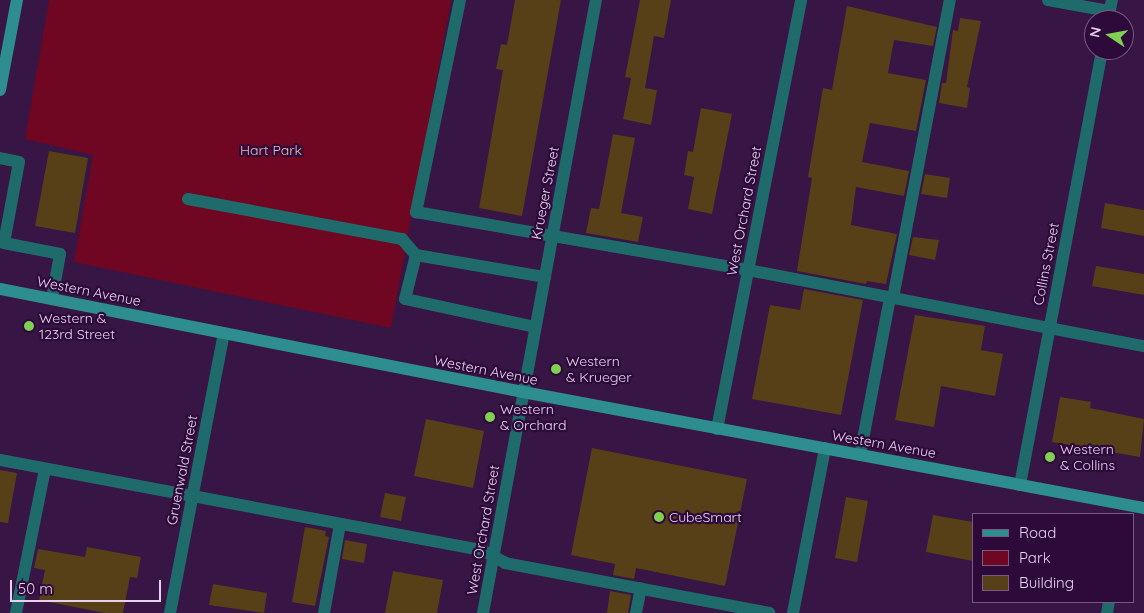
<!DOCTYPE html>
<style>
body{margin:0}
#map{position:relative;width:1144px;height:613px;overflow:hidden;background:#371544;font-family:Quicksand,sans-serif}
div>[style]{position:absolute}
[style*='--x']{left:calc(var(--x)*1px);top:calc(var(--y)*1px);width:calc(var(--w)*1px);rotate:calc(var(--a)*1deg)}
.green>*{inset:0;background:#700722}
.building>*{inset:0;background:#573f18}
.lane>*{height:12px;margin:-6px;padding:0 6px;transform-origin:6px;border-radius:6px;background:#1f6b6c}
.street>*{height:12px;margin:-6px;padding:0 6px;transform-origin:6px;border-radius:6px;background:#1f6b6c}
.secondary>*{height:12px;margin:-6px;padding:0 6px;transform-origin:6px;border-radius:6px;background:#2e8e8f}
.dots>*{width:14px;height:14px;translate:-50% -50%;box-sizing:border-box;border:2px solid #2d0a39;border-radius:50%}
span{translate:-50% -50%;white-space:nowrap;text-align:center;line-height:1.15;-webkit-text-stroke:4.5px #2d0a39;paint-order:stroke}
.park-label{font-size:14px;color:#f8b7ba}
.street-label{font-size:14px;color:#e6d2ef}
.poi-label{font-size:14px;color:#e6d2ef}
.left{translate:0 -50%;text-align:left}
.legend{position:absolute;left:972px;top:513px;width:162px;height:90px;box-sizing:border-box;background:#2d0a39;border:1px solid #775a82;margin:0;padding:6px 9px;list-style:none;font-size:15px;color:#e6d2ef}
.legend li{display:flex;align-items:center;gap:10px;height:25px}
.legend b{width:25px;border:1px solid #775a82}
.north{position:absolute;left:1084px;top:10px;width:50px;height:50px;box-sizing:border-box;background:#2d0a39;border:1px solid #775a82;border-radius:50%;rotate:282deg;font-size:14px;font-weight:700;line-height:20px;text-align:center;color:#e6d2ef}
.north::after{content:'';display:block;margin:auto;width:18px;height:22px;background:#80d051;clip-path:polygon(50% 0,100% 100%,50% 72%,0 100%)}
.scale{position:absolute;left:10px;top:580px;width:151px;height:22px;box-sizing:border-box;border:2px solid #e6d2ef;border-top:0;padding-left:6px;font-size:15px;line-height:18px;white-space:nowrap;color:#e6d2ef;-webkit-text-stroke:4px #2d0a39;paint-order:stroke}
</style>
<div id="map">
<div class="green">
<i style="clip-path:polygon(49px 0,451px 0,391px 328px,74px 262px,93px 155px,25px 139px)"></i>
</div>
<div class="building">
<i style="clip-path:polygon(515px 0,561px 0,522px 216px,479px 208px,503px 70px,496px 69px,501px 44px,507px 45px)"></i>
<i style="clip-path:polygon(640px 0,671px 0,664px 38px,654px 36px,645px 88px,657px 90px,651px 125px,623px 119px,631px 78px,625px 77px)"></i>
<i style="clip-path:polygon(847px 6px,937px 27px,933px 46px,894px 40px,888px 73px,926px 80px,916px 131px,870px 123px,862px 162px,909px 171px,904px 196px,856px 187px,851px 225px,897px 234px,886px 284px,867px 281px,866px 284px,797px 271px,812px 178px,808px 177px,823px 88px,832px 90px)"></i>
<i style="clip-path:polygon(960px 18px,981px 21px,967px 87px,970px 88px,967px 108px,939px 103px,942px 83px,946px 83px,953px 30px,958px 31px)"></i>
<i style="clip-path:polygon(701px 108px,732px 114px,712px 214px,688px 209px,694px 177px,684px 175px,688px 151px,693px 152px)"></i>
<i style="clip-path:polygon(613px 134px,635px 138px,621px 213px,643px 217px,638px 242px,586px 233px,591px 208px,599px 209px)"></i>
<i style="clip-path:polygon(49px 151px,88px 158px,75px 233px,35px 226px)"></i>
<i style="clip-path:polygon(925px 174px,950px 178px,947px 198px,921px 194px)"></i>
<i style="clip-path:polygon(1105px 203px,1144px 210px,1144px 236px,1101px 228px)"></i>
<i style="clip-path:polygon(913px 237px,939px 240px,935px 260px,909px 255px)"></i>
<i style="clip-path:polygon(1096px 266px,1144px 274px,1144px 295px,1092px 286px)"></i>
<i style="clip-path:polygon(804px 289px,863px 300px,841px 415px,752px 399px,770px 305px,800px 310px)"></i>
<i style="clip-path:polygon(915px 315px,985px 326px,981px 350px,1003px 354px,995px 396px,941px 386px,934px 427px,895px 420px)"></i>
<i style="clip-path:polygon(1060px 397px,1091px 402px,1090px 408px,1144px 419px,1140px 457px,1052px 442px)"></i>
<i style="clip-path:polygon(426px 419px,484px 431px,473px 488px,414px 476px)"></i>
<i style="clip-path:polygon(592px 448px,747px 479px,725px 586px,636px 568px,634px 579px,613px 575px,615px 564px,571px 555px)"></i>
<i style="clip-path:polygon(0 470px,17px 473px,8px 523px,0 522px)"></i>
<i style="clip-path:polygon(385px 493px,406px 497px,401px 521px,380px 517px)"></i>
<i style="clip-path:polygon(846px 497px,868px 501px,857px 562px,835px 558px)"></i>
<i style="clip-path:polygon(933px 515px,973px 522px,973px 561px,926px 552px)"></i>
<i style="clip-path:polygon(305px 527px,326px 531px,325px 536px,329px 537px,315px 606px,292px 602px)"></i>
<i style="clip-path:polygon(345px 540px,367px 544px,364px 563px,342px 559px)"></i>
<i style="clip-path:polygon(87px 547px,141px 557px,137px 578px,130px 577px,123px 613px,105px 613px,39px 600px,45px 570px,34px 568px,38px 549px,85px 557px)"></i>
<i style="clip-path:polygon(393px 571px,443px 580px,437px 613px,385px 613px)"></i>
<i style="clip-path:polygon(213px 584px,267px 593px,264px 613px,209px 605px)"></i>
<i style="clip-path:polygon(610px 591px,631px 595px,628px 613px,607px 613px)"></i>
</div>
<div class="lane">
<i style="--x:460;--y:0;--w:217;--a:101.7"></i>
<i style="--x:416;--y:212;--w:337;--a:9.9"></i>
<i style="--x:748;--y:270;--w:403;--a:10.9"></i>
<i style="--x:0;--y:158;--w:19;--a:12"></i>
<i style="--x:19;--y:162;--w:82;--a:100.5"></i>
<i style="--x:4;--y:243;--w:57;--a:11.1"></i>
<i style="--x:60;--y:254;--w:46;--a:100.1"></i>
<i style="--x:188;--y:199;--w:218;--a:10.6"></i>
<i style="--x:402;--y:239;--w:21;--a:49"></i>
<i style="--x:893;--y:298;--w:303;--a:-79.2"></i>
<i style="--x:535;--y:327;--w:133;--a:-167.8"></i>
<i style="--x:405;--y:299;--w:45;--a:-76"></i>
<i style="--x:416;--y:255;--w:131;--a:9.7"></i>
<i style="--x:860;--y:455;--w:160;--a:-79.2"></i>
<i style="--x:0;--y:460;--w:490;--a:10.6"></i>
<i style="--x:482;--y:550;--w:26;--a:29"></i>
<i style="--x:505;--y:563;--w:269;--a:10.7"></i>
<i style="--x:16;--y:613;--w:147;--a:-78.6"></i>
<i style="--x:324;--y:613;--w:90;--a:-79.8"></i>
<i style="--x:636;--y:613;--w:25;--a:-79"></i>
</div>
<div class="street">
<i style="--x:1048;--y:0;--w:62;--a:10.2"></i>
<i style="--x:1108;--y:20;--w:20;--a:-79"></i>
<i style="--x:717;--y:429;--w:437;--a:-78.9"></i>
<i style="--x:1020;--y:485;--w:443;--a:-79.3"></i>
<i style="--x:170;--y:613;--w:285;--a:-79.1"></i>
<i style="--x:483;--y:613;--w:623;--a:-79.56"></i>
<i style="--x:793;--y:613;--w:168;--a:-79"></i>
<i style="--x:1107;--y:613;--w:11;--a:-80"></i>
</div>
<div class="secondary">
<i style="--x:0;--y:90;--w:92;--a:-79.3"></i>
<i style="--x:0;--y:289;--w:533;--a:11.14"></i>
<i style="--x:523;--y:392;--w:632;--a:10.58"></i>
</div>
<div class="dots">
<i style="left:29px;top:326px;background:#80d051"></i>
<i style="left:556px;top:369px;background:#80d051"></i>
<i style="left:490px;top:417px;background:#80d051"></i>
<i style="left:1050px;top:457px;background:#80d051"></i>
<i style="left:659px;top:517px;background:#80d051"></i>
</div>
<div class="park-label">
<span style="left:271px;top:150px">Hart Park</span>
</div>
<div class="street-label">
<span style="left:545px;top:193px;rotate:-79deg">Krueger Street</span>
<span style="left:744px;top:211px;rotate:-79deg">West Orchard Street</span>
<span style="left:1046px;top:264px;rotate:-79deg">Collins Street</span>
<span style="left:89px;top:291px;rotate:11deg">Western Avenue</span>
<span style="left:486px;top:370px;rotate:11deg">Western Avenue</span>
<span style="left:884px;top:444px;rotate:10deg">Western Avenue</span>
<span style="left:182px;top:470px;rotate:-79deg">Gruenwald Street</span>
<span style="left:483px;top:530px;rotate:-80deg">West Orchard Street</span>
</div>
<div class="poi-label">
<span class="left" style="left:39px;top:326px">Western &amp;<br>123rd Street</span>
<span class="left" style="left:566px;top:369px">Western<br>&amp; Krueger</span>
<span class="left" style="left:500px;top:417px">Western<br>&amp; Orchard</span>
<span class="left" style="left:1060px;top:457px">Western<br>&amp; Collins</span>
<span class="left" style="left:669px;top:517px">CubeSmart</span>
</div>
<ul class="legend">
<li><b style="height:6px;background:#2e8e8f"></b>Road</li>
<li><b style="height:14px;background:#700722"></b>Park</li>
<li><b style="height:14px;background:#573f18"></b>Building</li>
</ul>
<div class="north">N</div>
<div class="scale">50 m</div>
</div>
